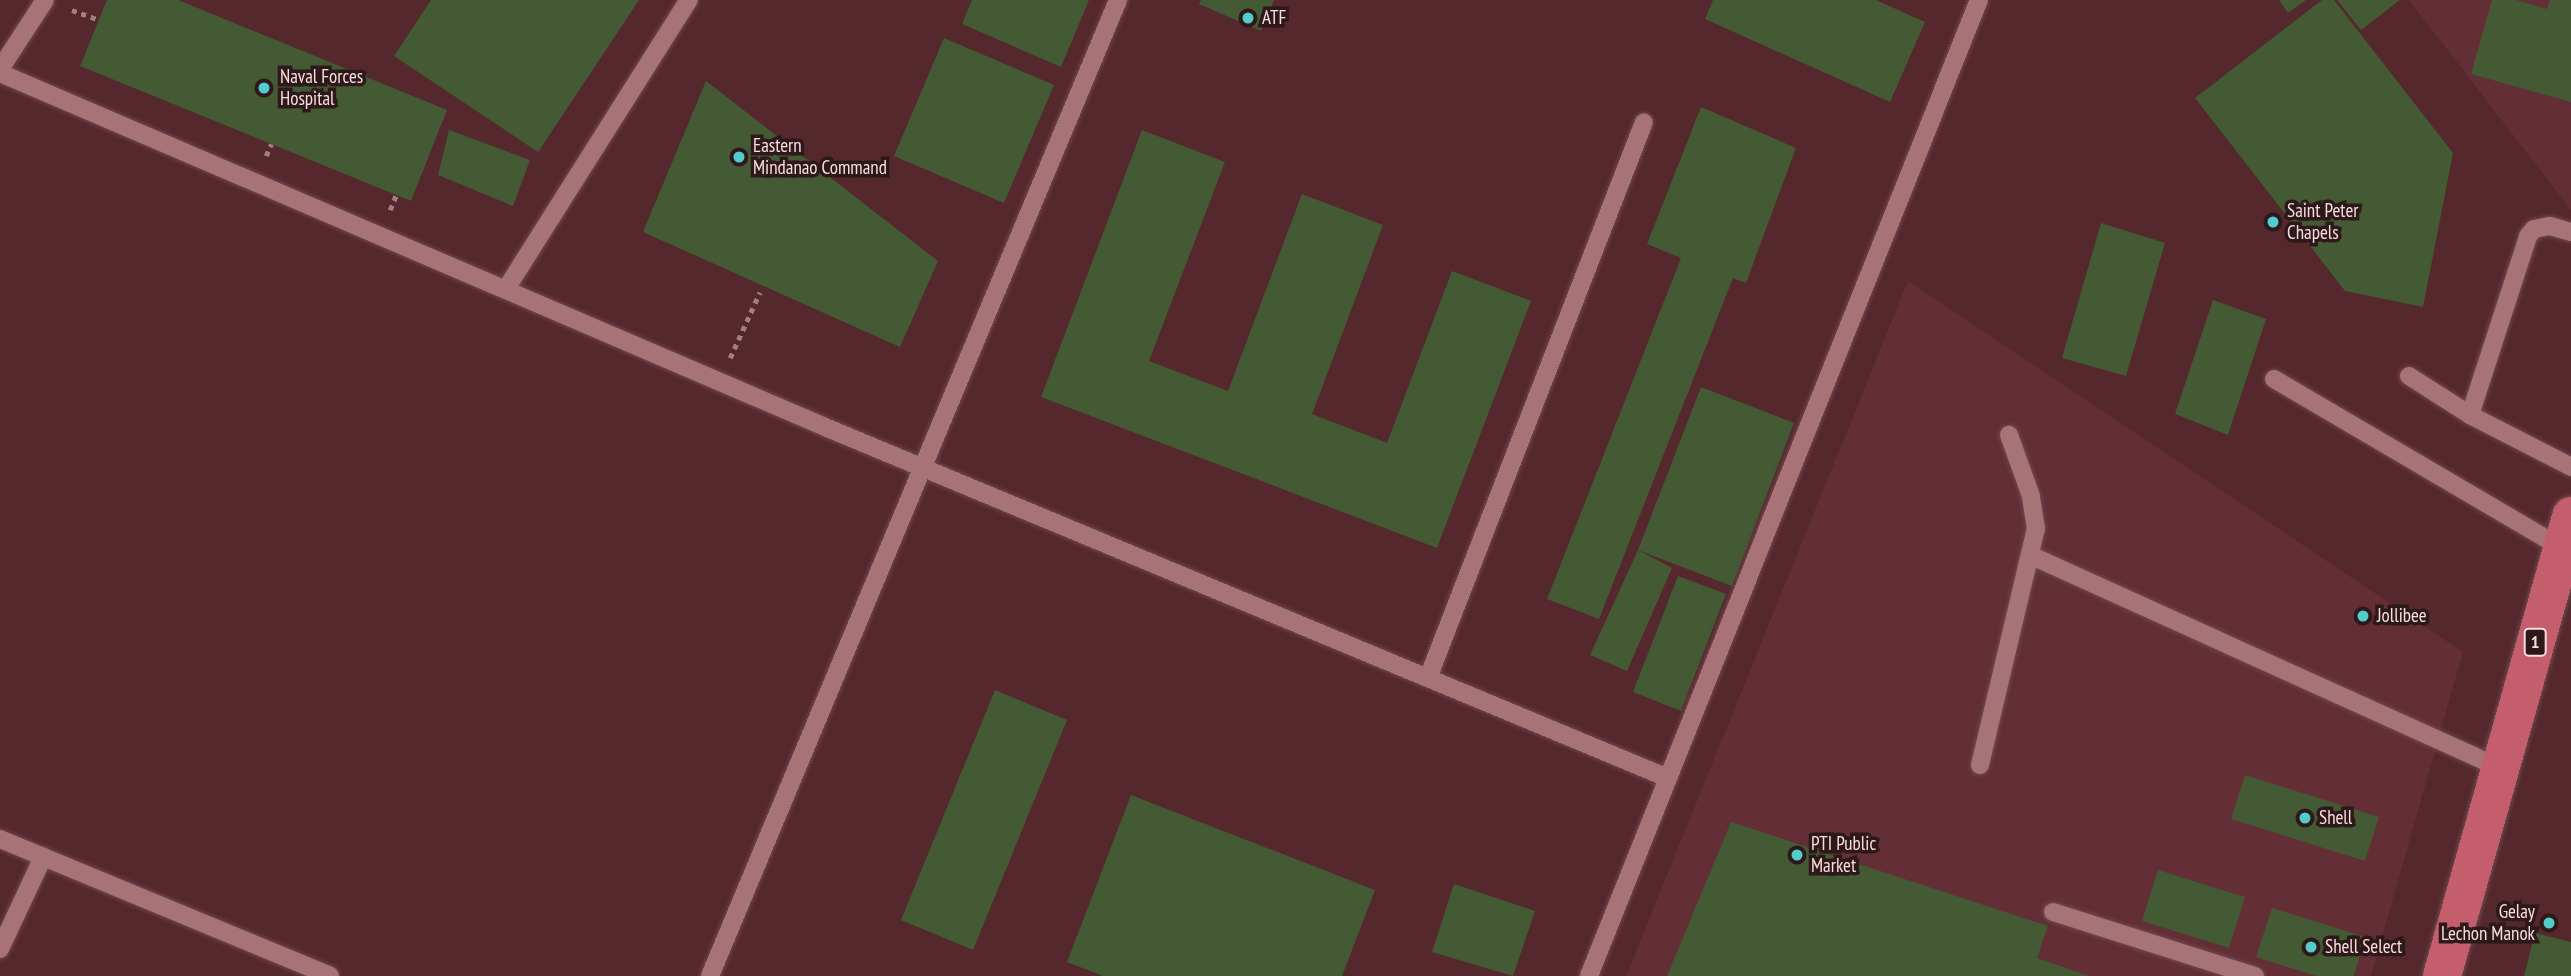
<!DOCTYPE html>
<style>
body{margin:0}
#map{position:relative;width:2571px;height:976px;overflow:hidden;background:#54282d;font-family:"PT Sans Narrow",sans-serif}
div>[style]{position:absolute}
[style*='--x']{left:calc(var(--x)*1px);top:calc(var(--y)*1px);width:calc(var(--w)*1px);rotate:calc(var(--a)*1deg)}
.built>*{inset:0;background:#632e35}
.building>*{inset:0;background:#435a34}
.path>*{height:4.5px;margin-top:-2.25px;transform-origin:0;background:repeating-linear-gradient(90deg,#a37e82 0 5px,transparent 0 10px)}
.roads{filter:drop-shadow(0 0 2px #6f484e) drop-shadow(0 0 2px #6f484e)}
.service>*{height:18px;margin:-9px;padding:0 9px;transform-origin:9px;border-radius:9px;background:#a77377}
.trunk>*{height:38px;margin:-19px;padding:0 19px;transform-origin:19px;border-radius:19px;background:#c45e6c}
.dots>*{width:19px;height:19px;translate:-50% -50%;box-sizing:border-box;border:4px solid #2d181a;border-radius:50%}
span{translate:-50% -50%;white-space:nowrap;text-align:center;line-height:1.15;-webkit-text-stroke:7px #2d181a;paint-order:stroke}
.shield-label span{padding:2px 5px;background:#2d181a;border:2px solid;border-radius:5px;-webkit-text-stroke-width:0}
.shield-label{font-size:18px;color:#fbdddf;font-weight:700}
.poi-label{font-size:19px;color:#fbdddf}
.left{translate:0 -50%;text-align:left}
.right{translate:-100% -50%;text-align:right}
</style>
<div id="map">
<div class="built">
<i style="clip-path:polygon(2409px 0,2571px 0,2571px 210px)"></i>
<i style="clip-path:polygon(1908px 281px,2463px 652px,2371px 976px,1626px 976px)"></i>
</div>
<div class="building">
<i style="clip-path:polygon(107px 0,178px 0,447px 110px,411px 201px,80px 66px)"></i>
<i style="clip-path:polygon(431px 0,639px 0,538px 152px,394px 56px)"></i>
<i style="clip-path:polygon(972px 0,1089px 0,1061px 67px,962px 24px)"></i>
<i style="clip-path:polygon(1201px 0,1274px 0,1261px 31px,1199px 4px)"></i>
<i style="clip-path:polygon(1713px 0,1876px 0,1925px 22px,1890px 102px,1705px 19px)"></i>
<i style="clip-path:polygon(2279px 0,2306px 0,2288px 13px)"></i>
<i style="clip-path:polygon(2322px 0,2334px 0,2453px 153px,2423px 307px,2345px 291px,2195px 98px)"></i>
<i style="clip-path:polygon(2337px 0,2400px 0,2361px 30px)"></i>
<i style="clip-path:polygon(2492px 0,2516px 0,2547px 9px,2550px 0,2571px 0,2571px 102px,2471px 74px)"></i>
<i style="clip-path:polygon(944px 38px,1054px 85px,1004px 203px,894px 156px)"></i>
<i style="clip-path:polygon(706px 81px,938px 261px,900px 347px,643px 232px)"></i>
<i style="clip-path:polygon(1701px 107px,1796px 148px,1746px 283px,1733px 278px,1599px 619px,1547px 599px,1681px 258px,1647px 244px)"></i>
<i style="clip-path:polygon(449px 130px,530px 160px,513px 206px,438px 175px)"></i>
<i style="clip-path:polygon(1142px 130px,1225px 162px,1149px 361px,1228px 391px,1302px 194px,1383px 225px,1312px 414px,1387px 443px,1452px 271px,1531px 301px,1437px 548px,1041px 397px)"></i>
<i style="clip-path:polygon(2101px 223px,2165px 243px,2126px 376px,2062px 358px)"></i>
<i style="clip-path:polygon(2213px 300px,2266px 319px,2228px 435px,2175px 414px)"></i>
<i style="clip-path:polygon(1701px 387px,1794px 423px,1732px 586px,1638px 550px,1672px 568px,1627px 671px,1590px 655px,1638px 550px)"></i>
<i style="clip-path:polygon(1678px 576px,1726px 594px,1681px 711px,1633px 692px)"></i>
<i style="clip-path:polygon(995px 690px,1067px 720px,973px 950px,901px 920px)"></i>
<i style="clip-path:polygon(2245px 775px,2379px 817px,2365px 861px,2231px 819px)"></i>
<i style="clip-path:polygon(1131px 795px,1375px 890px,1342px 976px,1103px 976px,1067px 962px)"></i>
<i style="clip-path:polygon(1731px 822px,2048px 926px,2037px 958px,2089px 976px,1667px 976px)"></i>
<i style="clip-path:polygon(2158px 870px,2245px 897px,2229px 948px,2142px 921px)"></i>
<i style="clip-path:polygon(1454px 884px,1535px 911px,1513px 976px,1432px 952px)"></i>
<i style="clip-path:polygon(2272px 908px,2365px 937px,2354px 976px,2316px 976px,2256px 957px)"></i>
<i style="clip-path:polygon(2535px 933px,2571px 942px,2571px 976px,2524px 976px)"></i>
</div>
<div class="path">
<i style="--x:72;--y:10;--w:29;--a:20"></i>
<i style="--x:266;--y:156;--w:13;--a:-67"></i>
<i style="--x:390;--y:210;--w:16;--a:-68"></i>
<i style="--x:730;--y:358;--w:72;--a:-65.6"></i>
</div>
<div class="roads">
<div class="service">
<i style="--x:0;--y:69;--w:82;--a:-56.9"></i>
<i style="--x:0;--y:73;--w:898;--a:23.22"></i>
<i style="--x:825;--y:427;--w:913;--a:22.61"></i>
<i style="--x:506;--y:289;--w:342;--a:-57.7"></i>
<i style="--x:2409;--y:376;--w:72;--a:32.6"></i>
<i style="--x:2470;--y:415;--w:114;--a:27.2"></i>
<i style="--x:2274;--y:379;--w:334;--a:30.4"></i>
<i style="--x:2470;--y:415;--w:188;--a:-72"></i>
<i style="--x:2528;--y:236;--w:9;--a:-49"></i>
<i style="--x:2534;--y:229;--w:16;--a:-11"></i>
<i style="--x:2550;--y:226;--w:22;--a:16"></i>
<i style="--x:2032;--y:556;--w:514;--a:24.37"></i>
<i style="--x:1428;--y:678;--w:596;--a:-68.77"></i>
<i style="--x:1980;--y:765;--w:243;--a:-76.7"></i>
<i style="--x:2036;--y:529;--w:33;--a:-99"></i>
<i style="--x:2031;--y:496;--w:65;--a:-109.8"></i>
<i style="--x:0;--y:839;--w:357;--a:22.5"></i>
<i style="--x:2053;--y:912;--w:212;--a:17.6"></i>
<i style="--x:0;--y:949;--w:102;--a:-64.9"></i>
<i style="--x:710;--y:976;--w:1058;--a:-67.31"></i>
<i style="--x:1589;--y:976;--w:1051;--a:-68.22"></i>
</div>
<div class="trunk">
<i style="--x:2442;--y:976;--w:478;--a:-74.3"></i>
</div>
</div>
<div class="dots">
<i style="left:1248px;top:18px;background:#53cdcb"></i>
<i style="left:264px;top:88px;background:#53cdcb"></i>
<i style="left:739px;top:157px;background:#53cdcb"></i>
<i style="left:2273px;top:222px;background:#53cdcb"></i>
<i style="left:2363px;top:616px;background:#53cdcb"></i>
<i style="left:2305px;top:818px;background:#53cdcb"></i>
<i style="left:1797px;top:855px;background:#53cdcb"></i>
<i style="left:2549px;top:923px;background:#53cdcb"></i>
<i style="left:2311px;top:947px;background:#53cdcb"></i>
</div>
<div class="shield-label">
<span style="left:2535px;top:642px">1</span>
</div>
<div class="poi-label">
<span class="left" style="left:1262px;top:18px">ATF</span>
<span class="left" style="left:280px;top:88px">Naval Forces<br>Hospital</span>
<span class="left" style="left:753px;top:157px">Eastern<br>Mindanao Command</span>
<span class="left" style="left:2287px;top:222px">Saint Peter<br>Chapels</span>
<span class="left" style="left:2377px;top:616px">Jollibee</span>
<span class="left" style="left:2319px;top:818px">Shell</span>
<span class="left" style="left:1811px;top:855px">PTI Public<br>Market</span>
<span class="right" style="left:2535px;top:923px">Gelay<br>Lechon Manok</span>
<span class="left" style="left:2325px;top:947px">Shell Select</span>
</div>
</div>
